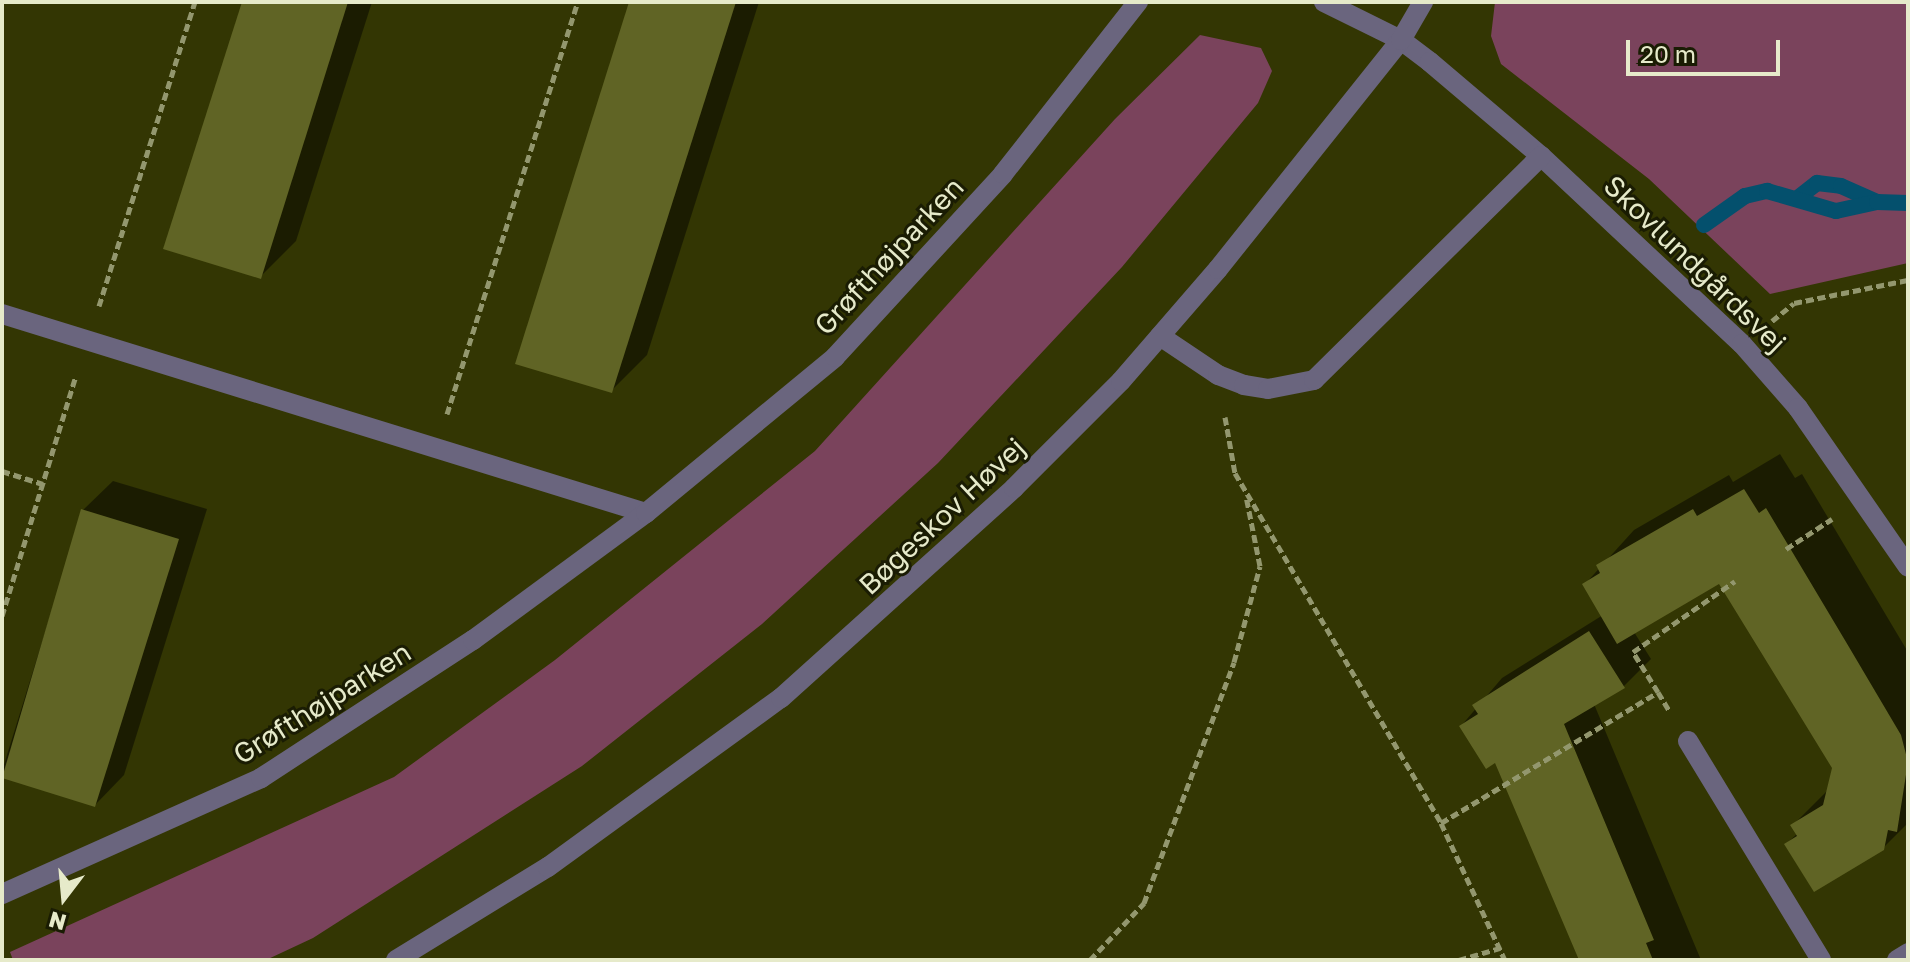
<!DOCTYPE html>
<meta charset="utf-8">
<style>
body{margin:0}
#map{position:relative;width:1910px;height:962px;overflow:hidden;background:#333603;font-family:"Golos Text",sans-serif}
div>[style]{position:absolute}
[style*='--x']{left:calc(var(--x)*1px);top:calc(var(--y)*1px);width:calc(var(--w)*1px);rotate:calc(var(--a)*1deg)}
.forest>*{inset:0;background:#7a435c}
.shadow>*{inset:0;background:#0007}
.stream>*{height:16px;margin:-8px;padding:0 8px;transform-origin:8px;border-radius:8px;background:#04506d}
.building>*{inset:0;background:#606425}
.path>*{height:5px;margin-top:-2.5px;transform-origin:0;background:repeating-linear-gradient(90deg,#93976e 0 8px,transparent 0 12px)}
.minor>*{height:20px;margin:-10px;padding:0 10px;transform-origin:10px;border-radius:10px;background:#6a657e}
span{translate:-50% -50%;white-space:nowrap;text-align:center;line-height:1.15;-webkit-text-stroke:6px #1a1c03;paint-order:stroke}
.street-label{font-size:28px;color:#e6eaca}
.frame{position:absolute;inset:0;border:4px solid #e6eaca;pointer-events:none}
.north{position:absolute;left:24px;top:858px;width:80px;height:80px;-webkit-text-stroke:6px #1a1c03;paint-order:stroke;rotate:196deg;font-size:22px;font-weight:700;line-height:32px;text-align:center;color:#e6eaca}
.north::after{content:'';display:block;margin:auto;width:28px;height:36px;background:#e6eaca;clip-path:polygon(50% 0,100% 100%,50% 72%,0 100%)}
.scale{position:absolute;left:1626px;top:40px;width:154px;height:36px;box-sizing:border-box;border:4px solid #e6eaca;border-top:0;padding-left:10px;font-size:24px;line-height:28px;white-space:nowrap;color:#e6eaca;-webkit-text-stroke:6px #1a1c03;paint-order:stroke}
</style>
<div id="map">
<div class="forest">
<i style="clip-path:polygon(1495px 2px,1908px 2px,1908px 263px,1770px 294px,1649px 179px,1501px 64px,1491px 36px)"></i>
<i style="clip-path:polygon(1200px 35px,1261px 48px,1272px 71px,1258px 103px,1122px 267px,938px 463px,762px 624px,582px 766px,313px 938px,266px 960px,13px 960px,10px 952px,394px 777px,555px 660px,815px 451px,1115px 119px)"></i>
</div>
<div class="shadow">
<i style="clip-path:polygon(244px 2px,372px 2px,296px 241px,260px 277px)"></i>
<i style="clip-path:polygon(632px 2px,759px 2px,647px 355px,611px 391px)"></i>
<i style="clip-path:polygon(1780px 454px,1795px 478px,1802px 474px,1908px 652px,1908px 823px,1882px 849px,1786px 844px,1797px 834px,1792px 826px,1829px 789px,1834px 768px,1720px 582px,1634px 632px,1651px 659px,1623px 687px,1594px 704px,1701px 960px,1581px 960px,1496px 760px,1461px 726px,1502px 678px,1603px 615px,1585px 584px,1634px 530px,1729px 475px,1733px 482px)"></i>
<i style="clip-path:polygon(113px 481px,207px 509px,124px 775px,95px 805px,2px 776px,2px 771px,83px 510px)"></i>
</div>
<div class="stream">
<i style="--x:1799;--y:197;--w:23;--a:-38"></i>
<i style="--x:1817;--y:183;--w:24;--a:7"></i>
<i style="--x:1841;--y:186;--w:39;--a:24"></i>
<i style="--x:1704;--y:225;--w:50;--a:-35.3"></i>
<i style="--x:1745;--y:196;--w:23;--a:-13"></i>
<i style="--x:1767;--y:191;--w:72;--a:16.2"></i>
<i style="--x:1836;--y:211;--w:42;--a:-12.4"></i>
<i style="--x:1877;--y:202;--w:31;--a:2"></i>
</div>
<div class="building">
<i style="clip-path:polygon(242px 2px,348px 2px,261px 279px,163px 249px)"></i>
<i style="clip-path:polygon(629px 2px,736px 2px,612px 393px,515px 364px)"></i>
<i style="clip-path:polygon(1744px 489px,1759px 513px,1766px 508px,1849px 647px,1901px 735px,1908px 762px,1897px 832px,1888px 830px,1884px 850px,1814px 892px,1784px 844px,1797px 836px,1790px 825px,1823px 805px,1832px 768px,1719px 584px,1617px 644px,1582px 584px,1600px 573px,1596px 565px,1620px 551px,1693px 509px,1697px 516px)"></i>
<i style="clip-path:polygon(81px 509px,179px 539px,95px 807px,2px 778px)"></i>
<i style="clip-path:polygon(1589px 631px,1625px 688px,1564px 724px,1654px 940px,1646px 943px,1653px 960px,1579px 960px,1495px 763px,1486px 769px,1459px 726px,1478px 714px,1472px 705px)"></i>
</div>
<div class="path">
<i style="--x:99;--y:306;--w:319;--a:-72.5"></i>
<i style="--x:1772;--y:321;--w:28;--a:-39"></i>
<i style="--x:1794;--y:303;--w:116;--a:-11.4"></i>
<i style="--x:447;--y:414;--w:432;--a:-72.4"></i>
<i style="--x:1225;--y:417;--w:57;--a:79.9"></i>
<i style="--x:1235;--y:473;--w:406;--a:59.5"></i>
<i style="--x:1441;--y:823;--w:151;--a:65"></i>
<i style="--x:2;--y:471;--w:43;--a:17.6"></i>
<i style="--x:1786;--y:549;--w:55;--a:-33.1"></i>
<i style="--x:2;--y:616;--w:251;--a:-72.9"></i>
<i style="--x:1658;--y:692;--w:47;--a:-122"></i>
<i style="--x:1633;--y:652;--w:124;--a:-34.8"></i>
<i style="--x:1441;--y:823;--w:253;--a:-31.1"></i>
<i style="--x:1658;--y:692;--w:21;--a:59"></i>
<i style="--x:1090;--y:960;--w:79;--a:-46.5"></i>
<i style="--x:1144;--y:903;--w:257;--a:-69.5"></i>
<i style="--x:1234;--y:662;--w:99;--a:-74.8"></i>
<i style="--x:1260;--y:566;--w:71;--a:-101.3"></i>
<i style="--x:1459;--y:960;--w:43;--a:-16.3"></i>
</div>
<div class="minor">
<i style="--x:1324;--y:2;--w:86;--a:26.3"></i>
<i style="--x:1401;--y:40;--w:36;--a:37"></i>
<i style="--x:1430;--y:62;--w:145;--a:40.3"></i>
<i style="--x:1541;--y:156;--w:275;--a:43.1"></i>
<i style="--x:1742;--y:344;--w:85;--a:48.8"></i>
<i style="--x:1798;--y:408;--w:193;--a:55.3"></i>
<i style="--x:2;--y:314;--w:674;--a:17.17"></i>
<i style="--x:1160;--y:336;--w:70;--a:33.9"></i>
<i style="--x:1218;--y:375;--w:28;--a:21"></i>
<i style="--x:1244;--y:385;--w:24;--a:9"></i>
<i style="--x:1268;--y:389;--w:47;--a:-11.1"></i>
<i style="--x:1314;--y:380;--w:319;--a:-44.6"></i>
<i style="--x:1688;--y:741;--w:256;--a:58.7"></i>
<i style="--x:2;--y:894;--w:284;--a:-24.1"></i>
<i style="--x:261;--y:778;--w:253;--a:-33.1"></i>
<i style="--x:473;--y:640;--w:215;--a:-36.3"></i>
<i style="--x:646;--y:513;--w:245;--a:-39.5"></i>
<i style="--x:835;--y:357;--w:248;--a:-47.4"></i>
<i style="--x:1003;--y:174;--w:219;--a:-51.9"></i>
<i style="--x:396;--y:960;--w:178;--a:-31.5"></i>
<i style="--x:548;--y:867;--w:288;--a:-36"></i>
<i style="--x:781;--y:698;--w:314;--a:-42"></i>
<i style="--x:1014;--y:488;--w:151;--a:-45"></i>
<i style="--x:1121;--y:381;--w:148;--a:-49.1"></i>
<i style="--x:1218;--y:269;--w:293;--a:-51.4"></i>
<i style="--x:1401;--y:40;--w:44;--a:-59.9"></i>
<i style="--x:1897;--y:960;--w:13;--a:-32"></i>
</div>
<div class="street-label">
<span style="left:889px;top:256px;rotate:-47deg">Grøfthøjparken</span>
<span style="left:1695px;top:264px;rotate:44deg">Skovlundgårdsvej</span>
<span style="left:942px;top:516px;rotate:-43deg">Bøgeskov Høvej</span>
<span style="left:322px;top:703px;rotate:-32deg">Grøfthøjparken</span>
</div>
<div class="frame"></div>
<div class="north">N</div>
<div class="scale">20 m</div>
</div>
